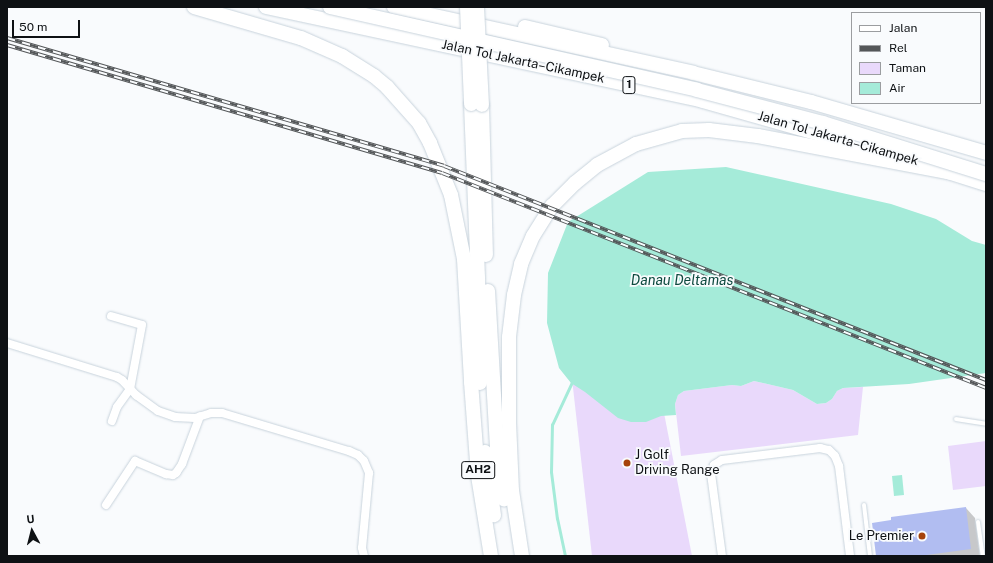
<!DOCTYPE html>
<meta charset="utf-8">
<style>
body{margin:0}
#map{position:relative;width:993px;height:563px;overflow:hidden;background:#f9fbfd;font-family:"Public Sans",sans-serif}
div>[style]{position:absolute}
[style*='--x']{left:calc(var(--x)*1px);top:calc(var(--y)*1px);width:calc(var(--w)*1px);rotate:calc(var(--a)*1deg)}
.green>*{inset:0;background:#e9d9fb}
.water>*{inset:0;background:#a5ebd9}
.shadow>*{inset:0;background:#0003}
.stream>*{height:2.5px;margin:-1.25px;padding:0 1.25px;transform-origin:1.25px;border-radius:1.25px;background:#a5ebd9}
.building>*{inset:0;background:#b1bdf1}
.roads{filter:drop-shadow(0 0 1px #c8d3dc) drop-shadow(0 0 1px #c8d3dc)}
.service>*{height:4px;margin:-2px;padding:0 2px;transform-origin:2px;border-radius:2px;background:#fff}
.minor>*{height:8px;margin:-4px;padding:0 4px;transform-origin:4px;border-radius:4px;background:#fff}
.motorway>*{height:14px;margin:-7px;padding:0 7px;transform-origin:7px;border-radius:7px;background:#fff}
.rail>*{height:4px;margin-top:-2px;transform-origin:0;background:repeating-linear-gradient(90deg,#f9fbfd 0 8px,#545759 0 16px);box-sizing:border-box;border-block:1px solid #545759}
.bridges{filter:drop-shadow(0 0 1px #c8d3dc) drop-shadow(0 0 1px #c8d3dc)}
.motorway-bridge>*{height:14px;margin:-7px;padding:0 7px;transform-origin:7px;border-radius:7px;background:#fff}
.dots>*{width:11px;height:11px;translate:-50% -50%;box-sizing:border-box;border:2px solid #f9fbfd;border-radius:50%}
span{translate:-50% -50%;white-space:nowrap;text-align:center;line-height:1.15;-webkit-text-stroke:3.5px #f9fbfd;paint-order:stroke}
.shield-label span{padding:1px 3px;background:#f9fbfd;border:1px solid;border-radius:3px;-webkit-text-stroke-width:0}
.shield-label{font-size:12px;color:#0e1114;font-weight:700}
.street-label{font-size:13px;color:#0e1114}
.poi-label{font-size:13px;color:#0e1114}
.left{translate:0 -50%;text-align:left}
.right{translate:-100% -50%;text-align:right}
.water-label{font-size:14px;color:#0d4a3f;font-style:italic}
.frame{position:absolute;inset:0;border:8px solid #0e1114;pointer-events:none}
.legend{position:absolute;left:851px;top:12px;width:130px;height:92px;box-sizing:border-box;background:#f9fbfd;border:1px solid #9b9da0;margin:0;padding:5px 7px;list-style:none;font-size:12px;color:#0e1114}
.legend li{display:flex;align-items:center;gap:8px;height:20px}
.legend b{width:20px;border:1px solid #9b9da0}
.north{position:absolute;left:12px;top:511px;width:40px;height:40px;-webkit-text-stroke:3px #f9fbfd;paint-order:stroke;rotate:353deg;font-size:11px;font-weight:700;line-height:16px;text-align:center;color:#0e1114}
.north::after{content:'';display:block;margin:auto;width:14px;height:18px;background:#0e1114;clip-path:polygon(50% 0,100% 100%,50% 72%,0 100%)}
.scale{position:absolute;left:12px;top:20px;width:68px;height:18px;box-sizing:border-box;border:2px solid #0e1114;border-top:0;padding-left:5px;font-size:12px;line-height:14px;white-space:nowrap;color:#0e1114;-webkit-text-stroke:3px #f9fbfd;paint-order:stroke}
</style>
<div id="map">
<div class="green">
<i style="clip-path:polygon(654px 362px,692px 556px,592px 556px,571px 370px)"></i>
<i style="clip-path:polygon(754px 381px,793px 390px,817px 404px,826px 403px,832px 399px,837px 391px,843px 388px,863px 387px,858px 435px,681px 456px,675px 404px,678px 395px,684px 391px,732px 385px,741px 386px)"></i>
<i style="clip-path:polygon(986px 441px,986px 486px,953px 490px,948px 446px)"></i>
</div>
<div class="water">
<i style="clip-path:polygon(726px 167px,891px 204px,936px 219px,972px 241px,986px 245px,986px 373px,909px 384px,843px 388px,837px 391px,832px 399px,826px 403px,817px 404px,793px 390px,754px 381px,741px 386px,732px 385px,684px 391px,678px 395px,675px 404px,676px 415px,661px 416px,646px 422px,631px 422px,618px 418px,585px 392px,571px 383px,559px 368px,547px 323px,548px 273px,568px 222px,648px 172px)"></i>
<i style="clip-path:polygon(902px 475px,904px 495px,894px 496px,892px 476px)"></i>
</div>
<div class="shadow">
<i style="clip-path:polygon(966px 508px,975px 518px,980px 556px,877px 556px,892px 521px)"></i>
</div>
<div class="stream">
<i style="--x:565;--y:556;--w:38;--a:-102"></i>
<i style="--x:557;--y:519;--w:47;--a:-97.3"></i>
<i style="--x:551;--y:472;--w:47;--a:-88.8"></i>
<i style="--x:552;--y:425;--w:50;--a:-65"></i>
</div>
<div class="building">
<i style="clip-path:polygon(966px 507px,971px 549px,919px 556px,876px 556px,872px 523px,891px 520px,891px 517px)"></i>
</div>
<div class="roads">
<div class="service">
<i style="--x:956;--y:419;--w:30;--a:9"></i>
<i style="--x:864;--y:505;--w:51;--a:83.3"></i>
<i style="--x:978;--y:522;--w:34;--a:82"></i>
</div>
<div class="minor">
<i style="--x:111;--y:316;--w:32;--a:16"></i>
<i style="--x:142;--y:325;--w:65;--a:100.6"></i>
<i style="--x:130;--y:389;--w:22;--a:126"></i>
<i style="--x:117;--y:407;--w:15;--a:110"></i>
<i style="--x:7;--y:343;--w:115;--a:17.2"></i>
<i style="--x:117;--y:377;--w:6;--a:31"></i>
<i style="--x:122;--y:380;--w:21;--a:47"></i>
<i style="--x:136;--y:395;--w:27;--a:36"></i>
<i style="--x:158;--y:411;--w:18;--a:19"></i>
<i style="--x:175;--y:417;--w:20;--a:3"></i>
<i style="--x:195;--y:418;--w:17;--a:-17"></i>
<i style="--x:211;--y:413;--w:11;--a:0"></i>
<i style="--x:222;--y:413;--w:133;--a:16.7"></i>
<i style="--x:349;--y:451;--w:10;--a:24"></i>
<i style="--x:358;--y:455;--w:8;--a:45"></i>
<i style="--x:364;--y:461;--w:13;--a:67"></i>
<i style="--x:369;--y:473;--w:75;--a:95.3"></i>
<i style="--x:362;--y:548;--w:8;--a:76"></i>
<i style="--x:106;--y:505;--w:53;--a:-56.6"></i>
<i style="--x:135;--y:461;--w:34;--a:23"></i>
<i style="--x:166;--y:474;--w:7;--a:8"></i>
<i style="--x:173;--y:475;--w:4;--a:-34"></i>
<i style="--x:176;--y:473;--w:11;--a:-56"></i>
<i style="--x:182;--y:464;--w:51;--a:-69.4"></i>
<i style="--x:722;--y:556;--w:83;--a:-97.6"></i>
<i style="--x:711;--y:474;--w:9;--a:-72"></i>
<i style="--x:714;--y:465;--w:9;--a:-32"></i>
<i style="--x:722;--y:460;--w:99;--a:-7"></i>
<i style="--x:820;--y:448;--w:9;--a:13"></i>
<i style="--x:829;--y:450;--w:8;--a:45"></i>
<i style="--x:835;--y:456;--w:11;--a:68"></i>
<i style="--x:839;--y:466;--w:91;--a:83"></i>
</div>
<div class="motorway">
<i style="--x:194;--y:7;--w:111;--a:16.2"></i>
<i style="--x:301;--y:38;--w:45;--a:23.7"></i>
<i style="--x:342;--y:56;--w:38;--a:32"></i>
<i style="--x:374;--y:76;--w:17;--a:40"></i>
<i style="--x:387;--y:87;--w:48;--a:48.4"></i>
<i style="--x:419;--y:123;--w:23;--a:61"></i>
<i style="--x:430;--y:143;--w:56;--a:68"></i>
<i style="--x:451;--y:195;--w:65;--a:78.5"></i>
<i style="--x:464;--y:259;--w:123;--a:86.7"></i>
<i style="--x:471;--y:382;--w:94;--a:85.7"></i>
<i style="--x:478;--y:476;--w:81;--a:80.8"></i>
<i style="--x:266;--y:7;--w:447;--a:12.1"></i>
<i style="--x:703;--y:101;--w:187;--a:15.8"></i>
<i style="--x:394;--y:7;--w:306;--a:12.4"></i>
<i style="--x:693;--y:73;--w:122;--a:13.8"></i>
<i style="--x:811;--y:102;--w:182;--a:16.2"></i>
<i style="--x:525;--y:27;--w:79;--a:13.2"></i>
<i style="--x:471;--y:104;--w:174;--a:87.7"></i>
<i style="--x:478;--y:278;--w:105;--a:88.9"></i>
<i style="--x:482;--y:105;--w:150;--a:88.5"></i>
<i style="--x:945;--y:171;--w:43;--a:17.6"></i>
<i style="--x:488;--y:291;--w:157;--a:86.7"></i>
<i style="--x:497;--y:448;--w:52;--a:82.3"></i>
<i style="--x:485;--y:452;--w:64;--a:81.9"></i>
<i style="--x:522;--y:556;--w:66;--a:-98.7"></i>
<i style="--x:512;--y:491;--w:70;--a:-92.5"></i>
<i style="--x:509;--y:421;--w:84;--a:-90"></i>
<i style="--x:509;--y:337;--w:42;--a:-83.2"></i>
<i style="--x:514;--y:295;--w:32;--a:-77"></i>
<i style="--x:521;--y:264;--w:30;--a:-67"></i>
<i style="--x:533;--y:236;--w:36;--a:-58"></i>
<i style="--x:552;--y:206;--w:33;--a:-45"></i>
<i style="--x:575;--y:183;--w:28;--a:-39"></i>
<i style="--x:597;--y:165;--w:44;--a:-28.3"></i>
<i style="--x:636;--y:144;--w:48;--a:-15.8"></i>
<i style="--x:682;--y:131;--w:27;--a:-2"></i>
<i style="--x:709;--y:130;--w:49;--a:7"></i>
<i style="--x:758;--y:136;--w:197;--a:10.8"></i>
</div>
</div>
<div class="rail">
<i style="--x:7;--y:38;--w:455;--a:16.3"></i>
<i style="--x:444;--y:166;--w:583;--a:21.55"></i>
<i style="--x:7;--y:45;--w:453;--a:16.4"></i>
<i style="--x:442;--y:173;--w:585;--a:21.56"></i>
</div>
<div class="bridges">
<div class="motorway-bridge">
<i style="--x:330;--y:7;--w:376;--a:12.7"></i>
<i style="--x:697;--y:90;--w:130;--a:14.7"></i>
<i style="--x:823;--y:123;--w:171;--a:17.4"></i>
<i style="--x:467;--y:7;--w:97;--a:87.6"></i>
<i style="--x:477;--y:7;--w:98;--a:87.1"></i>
</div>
</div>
<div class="dots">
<i style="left:627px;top:463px;background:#a6430b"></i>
<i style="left:922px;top:536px;background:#a6430b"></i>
</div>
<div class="shield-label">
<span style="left:629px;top:85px">1</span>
<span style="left:478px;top:470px">AH2</span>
</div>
<div class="street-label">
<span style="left:523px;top:62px;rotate:12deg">Jalan Tol Jakarta–Cikampek</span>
<span style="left:838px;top:139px;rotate:16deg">Jalan Tol Jakarta–Cikampek</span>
</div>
<div class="poi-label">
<span class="left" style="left:635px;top:463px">J Golf<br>Driving Range</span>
<span class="right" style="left:914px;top:536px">Le Premier</span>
</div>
<div class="water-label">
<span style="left:682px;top:280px">Danau Deltamas</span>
</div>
<div class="frame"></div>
<ul class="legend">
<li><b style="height:5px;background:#fff"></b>Jalan</li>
<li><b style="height:5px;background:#545759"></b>Rel</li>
<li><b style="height:11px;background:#e9d9fb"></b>Taman</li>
<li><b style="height:11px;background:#a5ebd9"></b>Air</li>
</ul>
<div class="north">U</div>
<div class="scale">50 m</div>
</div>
